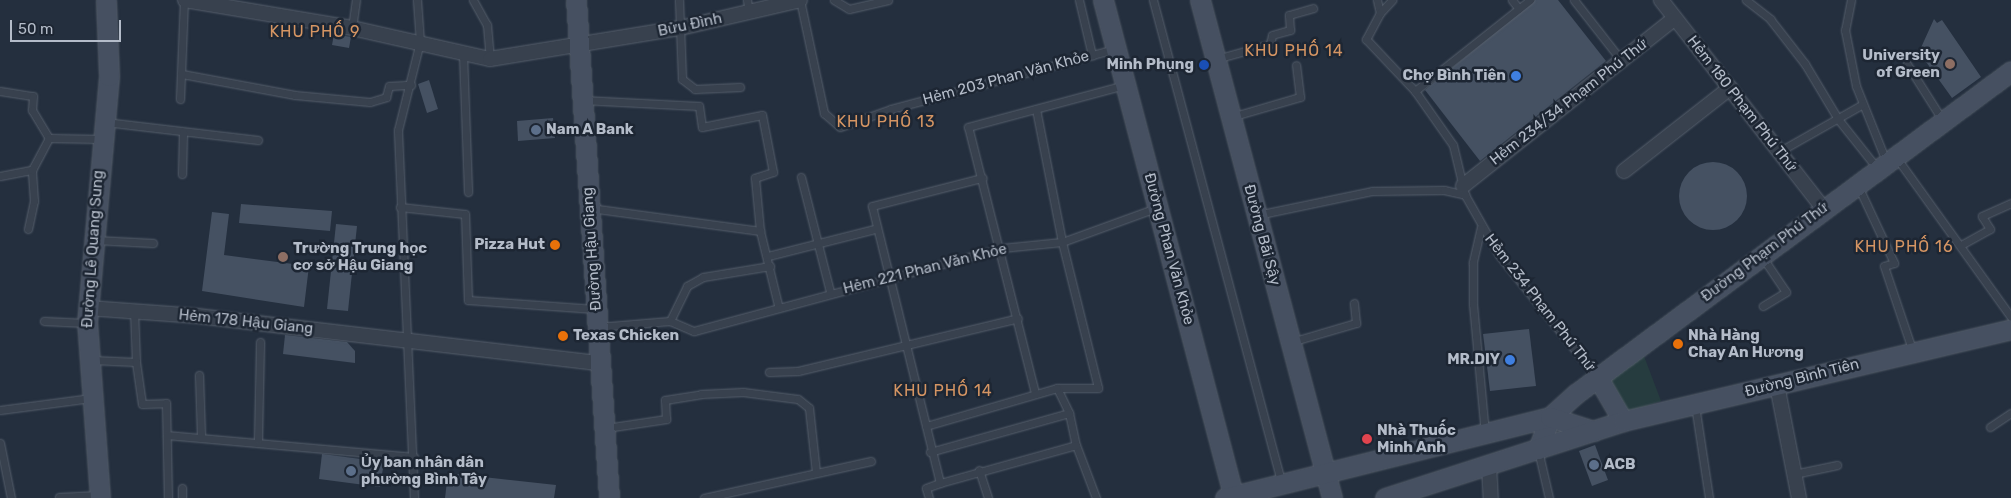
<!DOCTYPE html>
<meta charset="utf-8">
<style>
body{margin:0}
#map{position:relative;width:2011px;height:498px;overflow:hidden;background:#242f3e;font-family:Rubik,sans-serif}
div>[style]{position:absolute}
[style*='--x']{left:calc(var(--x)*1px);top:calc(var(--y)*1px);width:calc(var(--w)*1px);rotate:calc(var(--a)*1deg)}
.green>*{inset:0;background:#263c3f}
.building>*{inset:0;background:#455162}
.round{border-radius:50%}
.roads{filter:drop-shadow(0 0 1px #565f6c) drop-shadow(0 0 1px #565f6c)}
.lane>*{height:7px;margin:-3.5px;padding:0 3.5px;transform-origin:3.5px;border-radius:3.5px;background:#38414e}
.street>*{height:14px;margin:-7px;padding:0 7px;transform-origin:7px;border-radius:7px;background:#38414e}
.secondary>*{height:19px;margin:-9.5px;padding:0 9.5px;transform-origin:9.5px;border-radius:9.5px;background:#465061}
.dots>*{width:14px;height:14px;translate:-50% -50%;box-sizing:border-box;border:2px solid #1d2633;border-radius:50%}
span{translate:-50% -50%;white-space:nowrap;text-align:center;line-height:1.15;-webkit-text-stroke:5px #1d2633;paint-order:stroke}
.street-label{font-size:15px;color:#b4bcc9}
.poi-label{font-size:15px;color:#b4bcc9;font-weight:700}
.right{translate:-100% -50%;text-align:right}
.left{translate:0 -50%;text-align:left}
.neighbourhood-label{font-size:16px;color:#d59563;letter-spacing:1px}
.scale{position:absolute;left:10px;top:20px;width:111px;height:22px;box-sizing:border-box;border:2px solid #b4bcc9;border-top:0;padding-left:6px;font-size:15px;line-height:18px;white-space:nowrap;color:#b4bcc9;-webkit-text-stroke:4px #1d2633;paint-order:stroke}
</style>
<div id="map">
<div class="green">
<i style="clip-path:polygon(1644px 356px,1661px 401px,1628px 412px,1610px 386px,1612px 379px)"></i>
</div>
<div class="building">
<i style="clip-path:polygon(1535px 0,1558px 0,1606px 61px,1480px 161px,1425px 90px)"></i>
<i style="clip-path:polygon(1934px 19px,1937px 23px,1942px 20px,1981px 77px,1952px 98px,1919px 52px)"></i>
<i style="clip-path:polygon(334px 34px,351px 37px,349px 48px,332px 45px)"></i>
<i style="clip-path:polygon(429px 80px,438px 109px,427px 113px,418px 84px)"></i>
<i style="clip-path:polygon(553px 118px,555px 138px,518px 141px,517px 121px)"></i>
<i class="round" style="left:1679px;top:162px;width:68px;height:68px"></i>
<i style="clip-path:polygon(241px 204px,332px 211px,330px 231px,239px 223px)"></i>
<i style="clip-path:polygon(212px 212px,229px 214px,224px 255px,309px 266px,304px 307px,202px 291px)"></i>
<i style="clip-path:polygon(336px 224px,357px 226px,348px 311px,327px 309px)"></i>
<i style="clip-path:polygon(1529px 329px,1536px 386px,1490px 391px,1483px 334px)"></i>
<i style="clip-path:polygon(285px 335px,347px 342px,355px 351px,355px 363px,283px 354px)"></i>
<i style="clip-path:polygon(1595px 445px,1608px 480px,1592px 486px,1579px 451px)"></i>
<i style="clip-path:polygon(322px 454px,384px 462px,380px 487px,319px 479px)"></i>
<i style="clip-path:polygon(448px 473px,556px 485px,554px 498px,445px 498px)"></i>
</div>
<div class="roads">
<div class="lane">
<i style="--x:473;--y:0;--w:29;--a:61"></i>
<i style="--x:487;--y:25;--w:34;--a:85"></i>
<i style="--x:679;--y:0;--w:79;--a:87.8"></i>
<i style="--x:682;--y:79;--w:16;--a:38"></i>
<i style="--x:695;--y:89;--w:45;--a:-2.5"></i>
<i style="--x:747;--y:0;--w:12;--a:81"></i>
<i style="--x:800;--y:0;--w:116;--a:78"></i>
<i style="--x:824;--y:113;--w:21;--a:41"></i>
<i style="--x:840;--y:127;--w:54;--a:-19.4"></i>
<i style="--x:891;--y:109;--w:232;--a:-15"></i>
<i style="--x:834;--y:0;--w:17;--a:31"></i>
<i style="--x:849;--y:9;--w:40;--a:-13"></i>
<i style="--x:1079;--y:0;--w:57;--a:76.7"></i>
<i style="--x:1153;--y:0;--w:499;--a:75.1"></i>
<i style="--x:1377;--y:0;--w:13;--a:77"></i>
<i style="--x:1380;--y:13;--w:30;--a:118"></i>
<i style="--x:1366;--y:39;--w:71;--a:46.7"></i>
<i style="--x:1415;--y:91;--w:66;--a:54.9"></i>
<i style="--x:1453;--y:145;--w:51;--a:76.5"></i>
<i style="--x:1465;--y:195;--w:69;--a:60.5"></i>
<i style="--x:1499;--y:255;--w:155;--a:51.3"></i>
<i style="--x:1512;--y:0;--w:11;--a:52"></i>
<i style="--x:1574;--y:0;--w:76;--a:51.9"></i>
<i style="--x:1746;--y:0;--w:31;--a:38"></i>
<i style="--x:1770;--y:19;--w:57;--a:52.1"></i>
<i style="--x:1805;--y:64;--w:64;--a:59"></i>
<i style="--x:1838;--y:119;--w:63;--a:51.5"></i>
<i style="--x:1851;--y:0;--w:31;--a:101"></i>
<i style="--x:1845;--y:30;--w:57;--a:78.9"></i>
<i style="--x:1856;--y:86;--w:81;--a:68.2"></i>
<i style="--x:1380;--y:13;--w:18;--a:-47"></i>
<i style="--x:352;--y:28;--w:28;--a:-82"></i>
<i style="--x:463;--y:54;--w:138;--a:87.9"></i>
<i style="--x:1216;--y:59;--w:56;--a:-15.5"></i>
<i style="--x:1270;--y:44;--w:9;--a:-77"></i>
<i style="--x:1272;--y:35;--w:19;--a:-16"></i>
<i style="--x:1290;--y:30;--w:15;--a:-94"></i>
<i style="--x:1289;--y:15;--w:25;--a:-16"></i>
<i style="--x:1907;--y:64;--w:67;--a:57.7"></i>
<i style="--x:182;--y:74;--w:115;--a:10.5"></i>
<i style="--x:295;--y:95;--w:75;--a:5.3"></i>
<i style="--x:370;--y:102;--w:17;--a:-17"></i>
<i style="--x:386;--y:97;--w:11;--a:-75"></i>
<i style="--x:389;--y:86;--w:22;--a:-3"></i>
<i style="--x:0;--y:91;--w:33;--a:9"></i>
<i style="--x:33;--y:96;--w:14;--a:94"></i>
<i style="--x:32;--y:110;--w:33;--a:59"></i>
<i style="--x:49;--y:138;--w:52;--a:1.1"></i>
<i style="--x:1415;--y:91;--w:147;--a:-38.4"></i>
<i style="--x:180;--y:99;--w:99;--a:-87.7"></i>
<i style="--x:582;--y:100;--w:117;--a:2.9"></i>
<i style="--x:699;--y:106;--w:21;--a:82"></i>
<i style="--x:702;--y:127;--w:61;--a:-11.3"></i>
<i style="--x:762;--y:115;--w:58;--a:79.1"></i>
<i style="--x:773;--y:172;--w:19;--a:162"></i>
<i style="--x:755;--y:178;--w:53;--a:84.6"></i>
<i style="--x:1036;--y:109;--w:136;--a:78.9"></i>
<i style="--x:1062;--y:242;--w:150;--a:76.1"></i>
<i style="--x:1098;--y:388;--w:41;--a:180"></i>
<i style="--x:1057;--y:388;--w:28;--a:64"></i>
<i style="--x:1069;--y:413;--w:33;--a:78"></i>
<i style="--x:1076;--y:445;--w:57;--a:69.3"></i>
<i style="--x:1231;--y:117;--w:72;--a:-16.2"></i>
<i style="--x:1300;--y:97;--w:32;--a:-97"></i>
<i style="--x:105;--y:122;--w:154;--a:6.7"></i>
<i style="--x:1780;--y:151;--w:95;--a:-29.5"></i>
<i style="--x:1896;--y:157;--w:197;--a:54.3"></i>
<i style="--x:182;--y:174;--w:42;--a:-88.6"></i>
<i style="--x:0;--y:176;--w:33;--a:-11"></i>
<i style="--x:801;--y:177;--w:119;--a:75.8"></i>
<i style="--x:1858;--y:186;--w:85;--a:64.9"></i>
<i style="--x:1894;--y:263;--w:10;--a:163"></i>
<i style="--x:1884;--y:266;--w:91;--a:71.4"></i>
<i style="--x:400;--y:207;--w:65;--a:6.1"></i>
<i style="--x:465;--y:214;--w:86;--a:88"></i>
<i style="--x:468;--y:300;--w:127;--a:4.1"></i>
<i style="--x:590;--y:208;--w:172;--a:7.7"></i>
<i style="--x:760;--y:231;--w:76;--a:76.3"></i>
<i style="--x:1257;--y:215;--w:117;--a:-11.8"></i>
<i style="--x:1372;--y:191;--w:72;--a:-0.8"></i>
<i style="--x:1444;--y:190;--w:22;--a:13"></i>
<i style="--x:1481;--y:227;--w:37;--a:103"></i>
<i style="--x:1473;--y:263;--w:41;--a:90"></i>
<i style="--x:1473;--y:304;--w:130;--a:84.7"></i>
<i style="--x:28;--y:229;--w:29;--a:-78"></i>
<i style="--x:34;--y:201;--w:31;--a:-94"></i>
<i style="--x:32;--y:170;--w:36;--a:-62"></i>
<i style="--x:95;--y:240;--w:58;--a:3"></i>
<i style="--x:1961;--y:245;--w:33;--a:-29"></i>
<i style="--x:1990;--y:229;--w:15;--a:-122"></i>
<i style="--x:1982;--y:216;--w:32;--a:-24"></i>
<i style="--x:768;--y:256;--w:110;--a:-14.2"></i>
<i style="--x:1763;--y:258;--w:41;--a:55.9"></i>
<i style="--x:1786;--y:292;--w:27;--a:149"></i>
<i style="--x:44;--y:321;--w:42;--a:2.7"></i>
<i style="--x:670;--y:321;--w:39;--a:-64"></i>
<i style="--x:687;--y:286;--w:18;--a:-29"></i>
<i style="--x:703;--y:277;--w:68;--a:-9.3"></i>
<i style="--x:598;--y:327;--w:72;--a:-4.8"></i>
<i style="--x:670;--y:321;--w:26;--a:23"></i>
<i style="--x:694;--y:331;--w:319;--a:-15.1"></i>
<i style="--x:1002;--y:248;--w:60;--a:-5.7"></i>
<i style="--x:1062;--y:242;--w:100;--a:-19.9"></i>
<i style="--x:1291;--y:342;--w:68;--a:-16.3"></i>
<i style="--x:1356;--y:323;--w:20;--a:-96"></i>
<i style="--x:92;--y:360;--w:44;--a:2.6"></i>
<i style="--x:136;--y:362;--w:51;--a:-92.2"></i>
<i style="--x:136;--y:362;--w:42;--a:81.9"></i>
<i style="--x:142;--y:404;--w:24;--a:-2"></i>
<i style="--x:166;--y:403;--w:95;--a:88.8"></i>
<i style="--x:769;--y:372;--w:29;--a:-2"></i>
<i style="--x:798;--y:371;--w:226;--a:-13.5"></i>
<i style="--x:199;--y:375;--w:60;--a:88.1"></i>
<i style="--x:1035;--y:393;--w:274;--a:-104.1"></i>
<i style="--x:968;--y:127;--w:163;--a:-15"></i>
<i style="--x:1695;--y:405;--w:94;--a:81.4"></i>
<i style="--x:0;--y:410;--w:92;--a:-7.5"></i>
<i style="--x:926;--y:426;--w:136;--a:-16.2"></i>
<i style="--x:1990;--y:427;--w:25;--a:-34"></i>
<i style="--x:606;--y:428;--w:61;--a:-8.5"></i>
<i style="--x:666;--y:419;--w:19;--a:-93"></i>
<i style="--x:665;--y:400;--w:36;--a:-9"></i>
<i style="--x:701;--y:394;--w:42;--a:-2.7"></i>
<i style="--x:743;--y:392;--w:55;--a:7.3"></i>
<i style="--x:798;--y:399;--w:14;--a:39"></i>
<i style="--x:809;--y:408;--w:64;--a:83.8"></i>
<i style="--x:167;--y:435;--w:248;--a:5.1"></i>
<i style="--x:258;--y:440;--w:98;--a:-88.8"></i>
<i style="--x:0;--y:443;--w:56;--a:78.7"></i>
<i style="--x:1538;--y:450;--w:49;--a:77.1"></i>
<i style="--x:930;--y:452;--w:144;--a:-15.7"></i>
<i style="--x:979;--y:470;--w:29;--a:72"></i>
<i style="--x:1794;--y:474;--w:44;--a:-11.8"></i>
<i style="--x:940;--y:483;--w:141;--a:-15.6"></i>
<i style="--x:182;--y:488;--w:10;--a:90"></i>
<i style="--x:59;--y:497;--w:40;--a:-2.9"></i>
<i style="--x:414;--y:498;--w:368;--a:-92.5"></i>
<i style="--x:398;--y:130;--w:91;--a:-76"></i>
<i style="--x:420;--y:42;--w:42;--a:-94.1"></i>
<i style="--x:704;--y:498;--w:171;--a:-12.5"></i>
<i style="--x:929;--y:498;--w:10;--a:-107"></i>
<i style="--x:926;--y:488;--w:15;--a:-20"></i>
<i style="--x:940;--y:483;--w:285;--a:-103.8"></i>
<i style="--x:872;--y:206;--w:114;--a:-14.3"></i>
</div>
<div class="street">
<i style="--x:185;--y:0;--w:169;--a:9.5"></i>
<i style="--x:352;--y:28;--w:141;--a:12.7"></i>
<i style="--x:490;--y:59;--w:193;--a:-9.3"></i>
<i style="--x:680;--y:28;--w:123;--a:-13.1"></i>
<i style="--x:1661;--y:0;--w:264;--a:52.1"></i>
<i style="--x:1624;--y:171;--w:135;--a:-38.1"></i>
<i style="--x:1463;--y:186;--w:270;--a:-38.4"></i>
<i style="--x:88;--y:308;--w:110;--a:4.2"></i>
<i style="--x:198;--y:316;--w:406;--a:6.7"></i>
<i style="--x:1777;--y:385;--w:115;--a:79"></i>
<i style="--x:1489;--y:465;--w:33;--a:87"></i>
</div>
<div class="secondary">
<i style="--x:576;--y:0;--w:499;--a:86.2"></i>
<i style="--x:1103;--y:0;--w:515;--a:75.26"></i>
<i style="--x:1200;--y:0;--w:515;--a:75.15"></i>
<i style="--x:1598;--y:378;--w:50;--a:59.8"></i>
<i style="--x:1538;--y:449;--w:34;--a:-69"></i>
<i style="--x:1550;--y:417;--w:36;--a:-42"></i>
<i style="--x:1577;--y:393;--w:540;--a:-36.57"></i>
<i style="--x:100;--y:498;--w:175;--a:-94.2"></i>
<i style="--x:87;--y:323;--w:248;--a:-84.9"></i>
<i style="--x:109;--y:76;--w:76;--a:-92.3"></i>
<i style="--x:1225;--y:498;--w:335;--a:-14"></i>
<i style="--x:1550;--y:417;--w:46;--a:17.7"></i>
<i style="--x:1385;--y:498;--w:250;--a:-17.9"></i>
<i style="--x:1623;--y:421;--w:399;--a:-13.3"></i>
</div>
</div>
<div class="dots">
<i style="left:1950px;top:64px;background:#8d6e63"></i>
<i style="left:1204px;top:65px;background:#1a4fb4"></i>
<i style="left:1516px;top:76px;background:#3f7fe0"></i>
<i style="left:536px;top:130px;background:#5c6f8a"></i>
<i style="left:555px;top:245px;background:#e8710a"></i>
<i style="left:283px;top:257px;background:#8d6e63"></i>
<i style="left:563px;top:336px;background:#e8710a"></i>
<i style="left:1678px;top:344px;background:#e8710a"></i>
<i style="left:1510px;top:360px;background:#3f7fe0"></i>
<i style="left:1367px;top:439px;background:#e0444e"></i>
<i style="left:1594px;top:465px;background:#5c6f8a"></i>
<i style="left:351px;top:471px;background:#5c6f8a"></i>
</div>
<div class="street-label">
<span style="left:690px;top:25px;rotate:-12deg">Bửu Đình</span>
<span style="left:1006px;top:78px;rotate:-15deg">Hẻm 203 Phan Văn Khỏe</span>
<span style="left:1569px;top:102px;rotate:-38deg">Hẻm 234/34 Phạm Phú Thứ</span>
<span style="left:1742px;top:104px;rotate:52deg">Hẻm 180 Phạm Phú Thứ</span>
<span style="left:1262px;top:235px;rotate:75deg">Đường Bãi Sậy</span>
<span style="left:93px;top:249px;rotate:-86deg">Đường Lê Quang Sung</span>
<span style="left:592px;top:249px;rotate:-94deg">Đường Hậu Giang</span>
<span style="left:1169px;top:249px;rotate:75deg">Đường Phan Văn Khỏe</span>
<span style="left:1765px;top:252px;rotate:-37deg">Đường Phạm Phú Thứ</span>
<span style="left:925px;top:269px;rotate:-14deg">Hẻm 221 Phan Văn Khỏe</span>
<span style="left:1540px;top:303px;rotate:52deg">Hẻm 234 Phạm Phú Thứ</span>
<span style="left:246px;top:322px;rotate:6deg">Hẻm 178 Hậu Giang</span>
<span style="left:1802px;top:378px;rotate:-14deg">Đường Bình Tiên</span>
</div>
<div class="poi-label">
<span class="right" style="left:1940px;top:64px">University<br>of Green</span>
<span class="right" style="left:1194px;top:65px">Minh Phụng</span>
<span class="right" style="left:1506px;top:76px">Chợ Bình Tiên</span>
<span class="left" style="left:546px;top:130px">Nam A Bank</span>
<span class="right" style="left:545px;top:245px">Pizza Hut</span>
<span class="left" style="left:293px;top:257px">Trường Trung học<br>cơ sở Hậu Giang</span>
<span class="left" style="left:1688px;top:344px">Nhà Hàng<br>Chay An Hương</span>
<span class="left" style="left:573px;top:336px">Texas Chicken</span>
<span class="right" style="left:1500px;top:360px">MR.DIY</span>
<span class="left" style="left:1377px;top:439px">Nhà Thuốc<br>Minh Anh</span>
<span class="left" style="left:361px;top:471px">Ủy ban nhân dân<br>phường Bình Tây</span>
<span class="left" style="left:1604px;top:465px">ACB</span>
</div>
<div class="neighbourhood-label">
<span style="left:315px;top:32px">KHU PHỐ 9</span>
<span style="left:1294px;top:51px">KHU PHỐ 14</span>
<span style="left:886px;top:122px">KHU PHỐ 13</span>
<span style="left:1904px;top:247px">KHU PHỐ 16</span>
<span style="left:943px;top:391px">KHU PHỐ 14</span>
</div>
<div class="scale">50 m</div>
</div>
